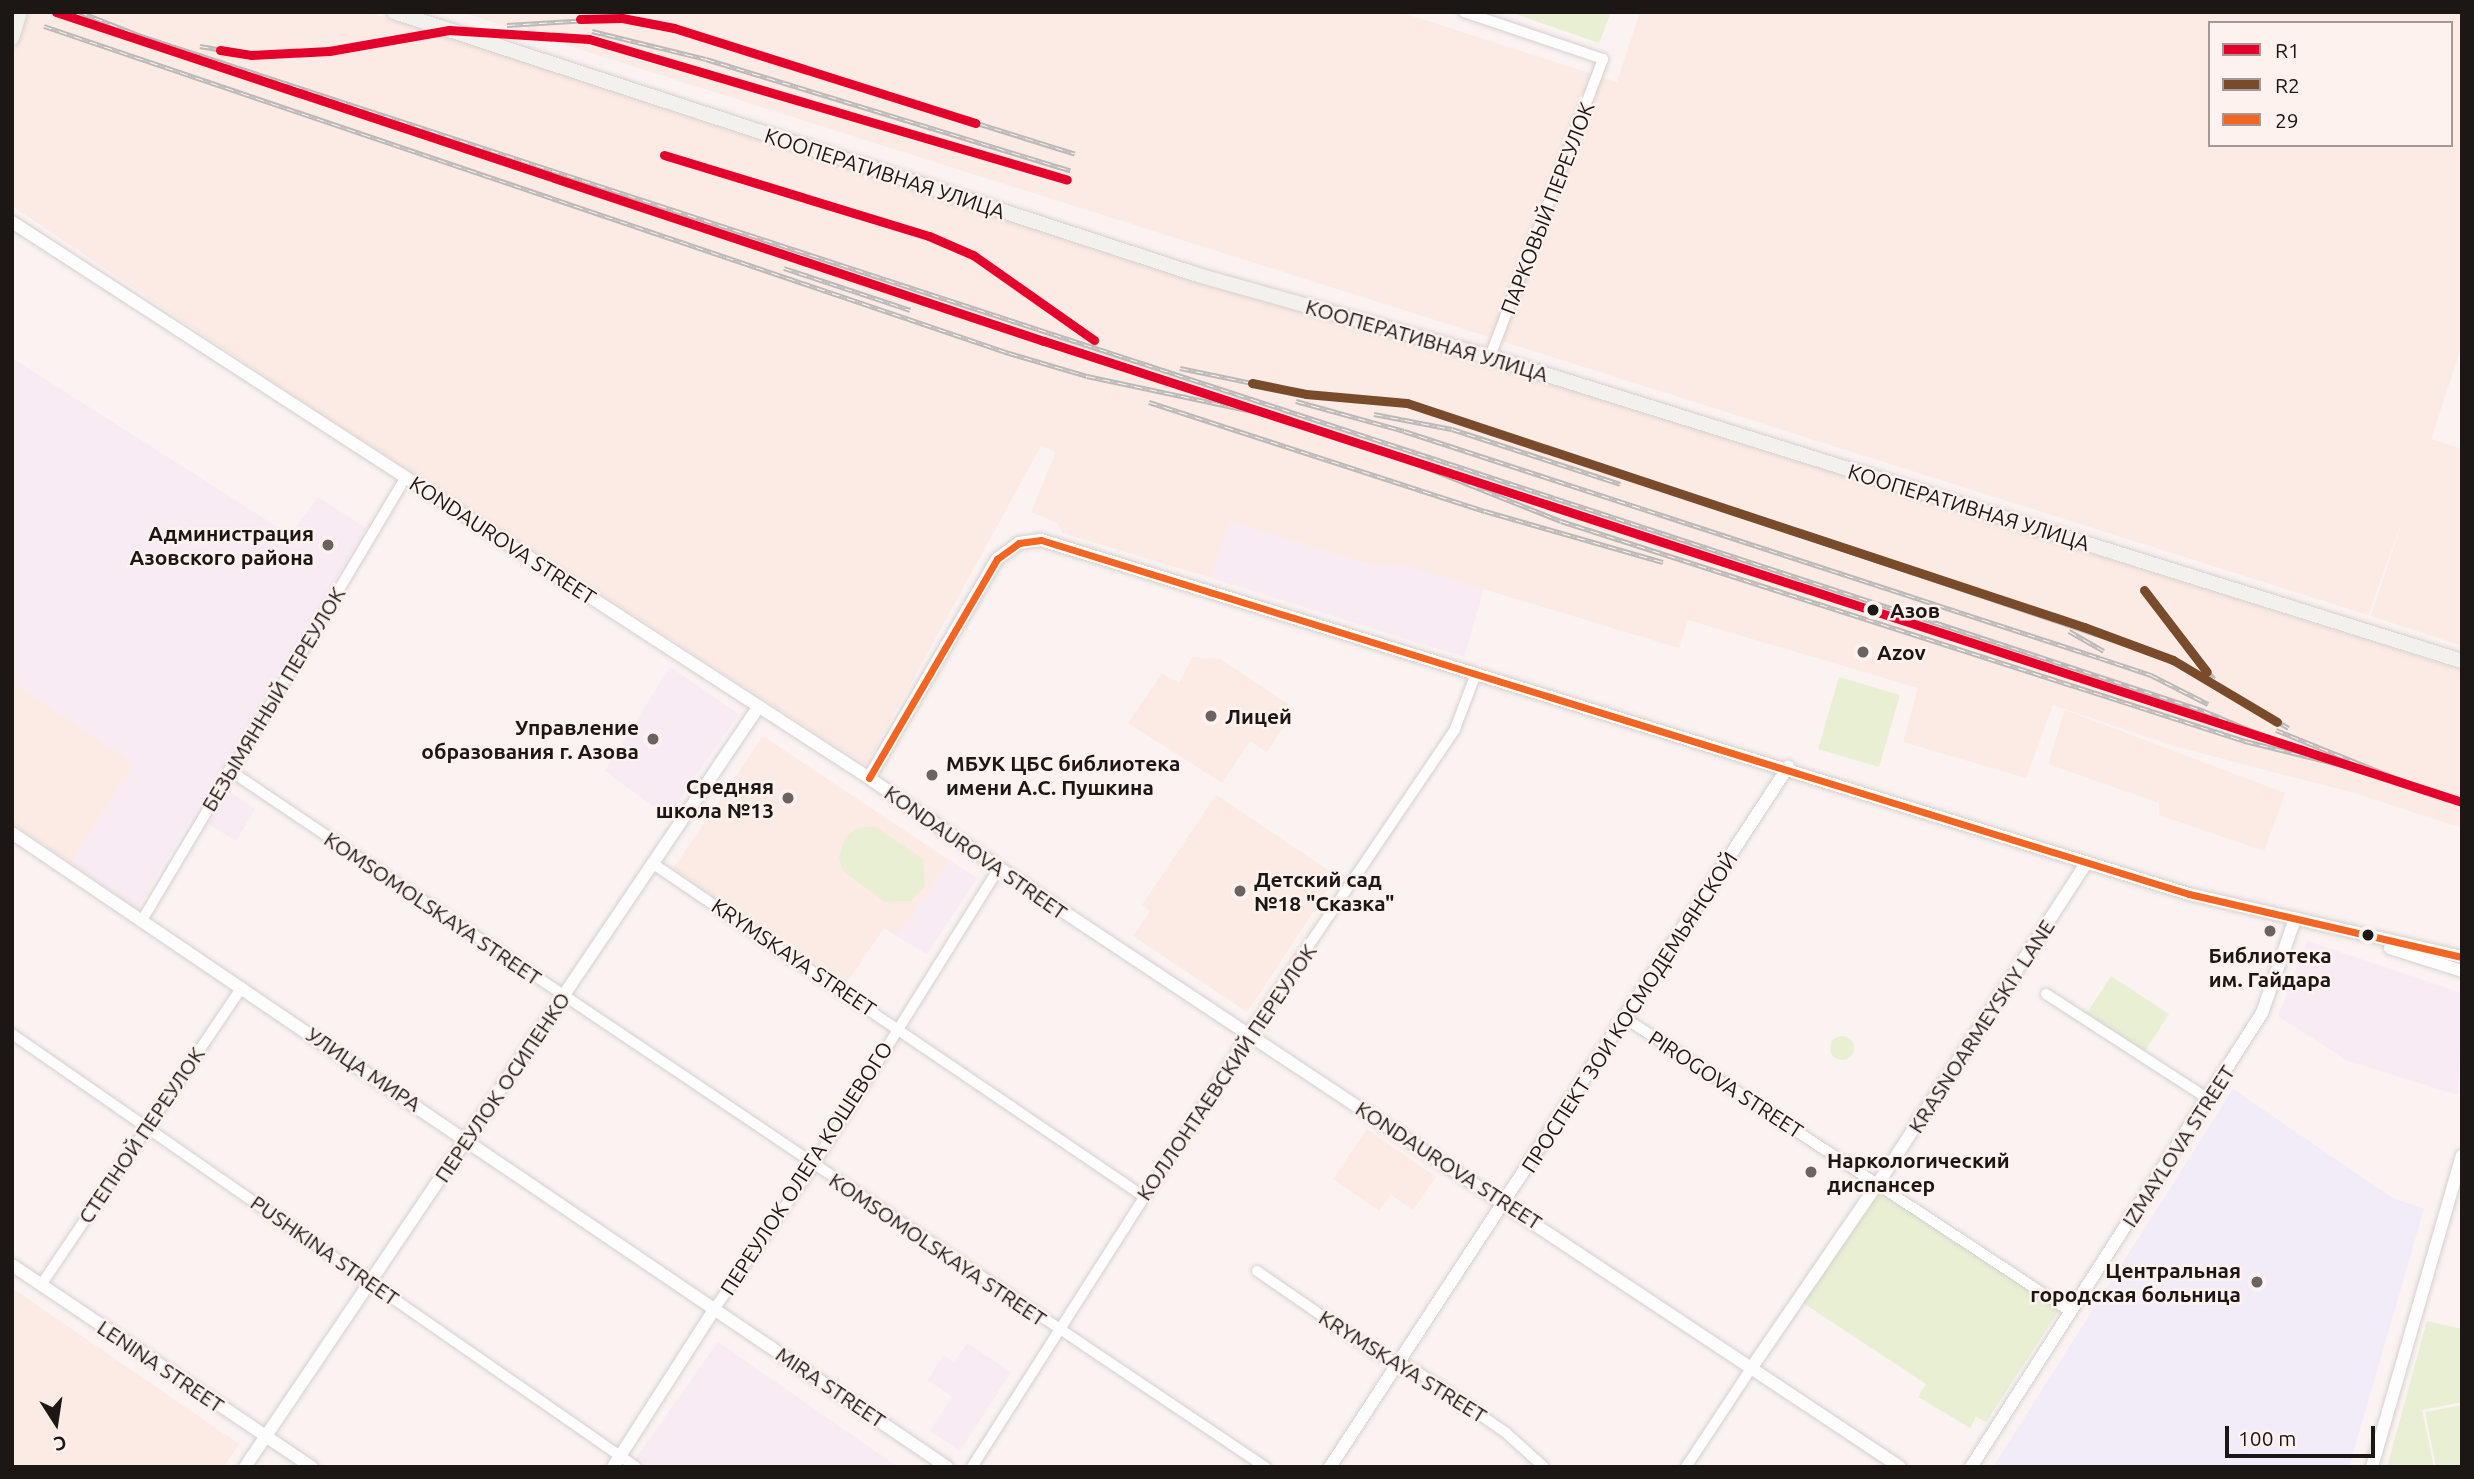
<!DOCTYPE html>
<meta charset="utf-8">
<style>
body{margin:0}
#map{position:relative;width:2474px;height:1479px;overflow:hidden;background:#faf3f2;font-family:Ubuntu,sans-serif}
div>[style]{position:absolute}
[style*='--x']{left:calc(var(--x)*1px);top:calc(var(--y)*1px);width:calc(var(--w)*1px);rotate:calc(var(--a)*1deg)}
.commercial>*{inset:0;background:#f8ebf4}
.built>*{inset:0;background:#fceae4}
.medical>*{inset:0;background:#f2ecf8}
.green>*{inset:0;background:#e9efd3}
.round{border-radius:50%}
.roads{filter:drop-shadow(0 0 2px #d6d0ce) drop-shadow(0 0 2px #d6d0ce)}
.minor>*{height:10px;margin:-5px;padding:0 5px;transform-origin:5px;border-radius:5px;background:#fefdfd}
.tertiary>*{height:12px;margin:-6px;padding:0 6px;transform-origin:6px;border-radius:6px;background:#fefdfd}
.secondary>*{height:14px;margin:-7px;padding:0 7px;transform-origin:7px;border-radius:7px;background:#f3f1ed}
.rail>*{height:5px;margin-top:-2.5px;transform-origin:0;background:repeating-linear-gradient(90deg,#fdf2ee 0 8px,#bbb9b8 0 16px);box-sizing:border-box;border-block:2px solid #bbb9b8}
.bus-1>*{height:7px;margin:-3.5px;padding:0 3.5px;transform-origin:3.5px;border-radius:3.5px;background:#f26522}
.rail-1>*{height:9px;margin:-4.5px;padding:0 4.5px;transform-origin:4.5px;border-radius:4.5px;background:#e4002b}
.rail-2>*{height:9px;margin:-4.5px;padding:0 4.5px;transform-origin:4.5px;border-radius:4.5px;background:#7a4b2a}
.dots>*{width:19px;height:19px;translate:-50% -50%;box-sizing:border-box;border:4px solid #fdf2ee;border-radius:50%}
span{translate:-50% -50%;white-space:nowrap;text-align:center;line-height:1.15;-webkit-text-stroke:5px #fdf2ee;paint-order:stroke}
.street-label{font-size:21px;color:#1c1614}
.poi-label{font-size:21px;color:#1c1614;font-weight:700}
.right{translate:-100% -50%;text-align:right}
.left{translate:0 -50%;text-align:left}
.stop-label{font-size:21px;color:#1c1614;font-weight:700}
.frame{position:absolute;inset:0;border:14px solid #1c1614;pointer-events:none}
.legend{position:absolute;left:2208px;top:21px;width:245px;height:126px;box-sizing:border-box;background:#fdf2ee;border:2px solid #a39a97;margin:0;padding:9px 12px;list-style:none;font-size:21px;color:#1c1614}
.legend li{display:flex;align-items:center;gap:14px;height:35px}
.legend b{width:35px;border:2px solid #a39a97}
.north{position:absolute;left:21px;top:1388px;width:70px;height:70px;-webkit-text-stroke:5px #fdf2ee;paint-order:stroke;rotate:168deg;font-size:19px;font-weight:700;line-height:28px;text-align:center;color:#1c1614}
.north::after{content:'';display:block;margin:auto;width:24px;height:32px;background:#1c1614;clip-path:polygon(50% 0,100% 100%,50% 72%,0 100%)}
.scale{position:absolute;left:2225px;top:1426px;width:150px;height:32px;box-sizing:border-box;border:4px solid #1c1614;border-top:0;padding-left:9px;font-size:21px;line-height:24px;white-space:nowrap;color:#1c1614;-webkit-text-stroke:5px #fdf2ee;paint-order:stroke}
</style>
<div id="map">
<div class="commercial">
<i style="clip-path:polygon(12px 358px,290px 535px,318px 497px,366px 528px,137px 909px,71px 863px,134px 764px,12px 681px)"></i>
<i style="clip-path:polygon(1231px 520px,1370px 565px,1410px 567px,1484px 589px,1464px 657px,1211px 578px)"></i>
<i style="clip-path:polygon(670px 667px,739px 714px,668px 817px,605px 771px)"></i>
<i style="clip-path:polygon(229px 791px,255px 809px,236px 841px,209px 824px)"></i>
<i style="clip-path:polygon(949px 860px,977px 878px,927px 954px,895px 935px)"></i>
<i style="clip-path:polygon(2307px 941px,2462px 993px,2458px 1095px,2348px 1061px,2278px 1016px)"></i>
<i style="clip-path:polygon(718px 1342px,898px 1467px,650px 1467px,636px 1458px)"></i>
<i style="clip-path:polygon(967px 1343px,1011px 1372px,960px 1451px,930px 1431px,952px 1397px,928px 1380px,943px 1355px,954px 1362px)"></i>
</div>
<div class="built">
<i style="clip-path:polygon(12px 12px,368px 12px,2462px 670px,2462px 828px,2354px 793px,2174px 746px,2053px 705px,2026px 778px,1903px 742px,1918px 688px,1688px 620px,1679px 648px,1410px 567px,1371px 565px,1231px 521px,1211px 578px,1063px 533px,1057px 523px,1031px 512px,1056px 452px,1041px 446px,866px 765px,303px 402px,12px 206px)"></i>
<i style="clip-path:polygon(evenodd,461px 12px,1400px 12px,1617px 82px,1640px 12px,2462px 12px,2462px 345px,2431px 439px,2462px 449px,2462px 646px,2371px 616px,2407px 507px,2368px 615px,461px 12px,2210px 23px,2451px 23px,2451px 145px,2210px 145px,2210px 23px)"></i>
<i style="clip-path:polygon(1192px 657px,1220px 659px,1295px 709px,1267px 752px,1250px 741px,1222px 783px,1128px 723px,1162px 673px,1179px 683px)"></i>
<i style="clip-path:polygon(12px 681px,134px 764px,71px 863px,12px 823px)"></i>
<i style="clip-path:polygon(2065px 710px,2285px 793px,2264px 851px,2159px 815px,2159px 803px,2048px 764px)"></i>
<i style="clip-path:polygon(763px 736px,949px 860px,911px 917px,895px 935px,884px 928px,846px 984px,673px 869px)"></i>
<i style="clip-path:polygon(1216px 795px,1337px 876px,1247px 1012px,1133px 936px,1150px 911px,1142px 905px)"></i>
<i style="clip-path:polygon(1367px 1129px,1436px 1177px,1413px 1210px,1391px 1195px,1379px 1211px,1333px 1179px)"></i>
<i style="clip-path:polygon(12px 1288px,239px 1444px,224px 1467px,12px 1467px)"></i>
</div>
<div class="medical">
<i style="clip-path:polygon(2233px 1089px,2391px 1197px,2424px 1209px,2349px 1467px,1993px 1467px)"></i>
</div>
<div class="green">
<i style="clip-path:polygon(1510px 12px,1611px 12px,1599px 43px)"></i>
<i style="clip-path:polygon(1839px 677px,1900px 695px,1879px 767px,1818px 749px)"></i>
<i style="clip-path:polygon(874px 826px,923px 859px,925px 886px,911px 901px,885px 902px,843px 871px,839px 858px,845px 838px,855px 829px)"></i>
<i style="clip-path:polygon(2111px 976px,2169px 1014px,2145px 1051px,2087px 1013px)"></i>
<i class="round" style="left:1830px;top:1036px;width:24px;height:24px"></i>
<i style="clip-path:polygon(1878px 1185px,2062px 1306px,1986px 1422px,1976px 1417px,1970px 1428px,1918px 1397px,1926px 1384px,1800px 1301px)"></i>
<i style="clip-path:polygon(2427px 1321px,2462px 1329px,2462px 1402px,2422px 1410px,2434px 1467px,2387px 1467px)"></i>
<i style="clip-path:polygon(2462px 1405px,2462px 1467px,2436px 1467px,2425px 1412px)"></i>
</div>
<div class="roads">
<div class="minor">
<i style="--x:1464;--y:12;--w:147;--a:18.7"></i>
<i style="--x:1603;--y:59;--w:319;--a:110.8"></i>
<i style="--x:229;--y:770;--w:1249;--a:33.93"></i>
<i style="--x:652;--y:863;--w:593;--a:34.15"></i>
<i style="--x:141;--y:922;--w:518;--a:-59.23"></i>
<i style="--x:2046;--y:994;--w:193;--a:32.9"></i>
<i style="--x:1625;--y:1018;--w:534;--a:33.39"></i>
<i style="--x:12;--y:1034;--w:760;--a:34.76"></i>
<i style="--x:1257;--y:1271;--w:145;--a:34.6"></i>
<i style="--x:1376;--y:1353;--w:43;--a:23.6"></i>
<i style="--x:1415;--y:1370;--w:109;--a:34.6"></i>
<i style="--x:1505;--y:1432;--w:52;--a:41.9"></i>
<i style="--x:41;--y:1285;--w:359;--a:-56"></i>
<i style="--x:715;--y:1308;--w:175;--a:-55.5"></i>
<i style="--x:814;--y:1164;--w:349;--a:-58"></i>
<i style="--x:972;--y:1467;--w:502;--a:-57.45"></i>
<i style="--x:1242;--y:1044;--w:380;--a:-55.9"></i>
<i style="--x:1455;--y:729;--w:57;--a:-69.3"></i>
<i style="--x:1686;--y:1467;--w:120;--a:-56.6"></i>
</div>
<div class="tertiary">
<i style="--x:12;--y:222;--w:1022;--a:32.97"></i>
<i style="--x:869;--y:778;--w:219;--a:34.6"></i>
<i style="--x:1049;--y:902;--w:1021;--a:33.58"></i>
<i style="--x:869;--y:778;--w:254;--a:-59.7"></i>
<i style="--x:997;--y:559;--w:27;--a:-36"></i>
<i style="--x:1019;--y:543;--w:22;--a:-8"></i>
<i style="--x:1041;--y:540;--w:1201;--a:17.14"></i>
<i style="--x:2189;--y:894;--w:280;--a:13"></i>
<i style="--x:12;--y:833;--w:1130;--a:34.14"></i>
<i style="--x:2390;--y:948;--w:76;--a:17.7"></i>
<i style="--x:12;--y:1265;--w:362;--a:34"></i>
<i style="--x:1752;--y:1367;--w:232;--a:-55.6"></i>
<i style="--x:1883;--y:1176;--w:373;--a:-57"></i>
<i style="--x:245;--y:1467;--w:918;--a:-55.96"></i>
<i style="--x:613;--y:1467;--w:189;--a:-57.3"></i>
<i style="--x:1330;--y:1467;--w:837;--a:-56.8"></i>
<i style="--x:1971;--y:1467;--w:539;--a:-57.34"></i>
<i style="--x:2262;--y:1013;--w:100;--a:-70.7"></i>
<i style="--x:2372;--y:1467;--w:324;--a:-73.9"></i>
</div>
<div class="secondary">
<i style="--x:394;--y:12;--w:849;--a:18.11"></i>
<i style="--x:1201;--y:276;--w:300;--a:15.7"></i>
<i style="--x:1490;--y:357;--w:1018;--a:17.37"></i>
<i style="--x:12;--y:38;--w:27;--a:-73"></i>
</div>
</div>
<div class="rail">
<i style="--x:80;--y:12;--w:66;--a:21.5"></i>
<i style="--x:141;--y:36;--w:1996;--a:18.1"></i>
<i style="--x:2038;--y:656;--w:175;--a:18.3"></i>
<i style="--x:2204;--y:711;--w:92;--a:22.4"></i>
<i style="--x:507;--y:25;--w:115;--a:-3.5"></i>
<i style="--x:622;--y:18;--w:53;--a:10.9"></i>
<i style="--x:674;--y:28;--w:420;--a:17.4"></i>
<i style="--x:44;--y:26;--w:1019;--a:18.72"></i>
<i style="--x:1009;--y:353;--w:81;--a:16.4"></i>
<i style="--x:1087;--y:376;--w:188;--a:12"></i>
<i style="--x:592;--y:31;--w:117;--a:13.8"></i>
<i style="--x:706;--y:59;--w:381;--a:17"></i>
<i style="--x:200;--y:46;--w:52;--a:10"></i>
<i style="--x:251;--y:55;--w:78;--a:-2.9"></i>
<i style="--x:329;--y:51;--w:122;--a:-9.9"></i>
<i style="--x:449;--y:30;--w:140;--a:3.7"></i>
<i style="--x:589;--y:39;--w:498;--a:16.4"></i>
<i style="--x:664;--y:155;--w:277;--a:17"></i>
<i style="--x:929;--y:236;--w:48;--a:23.4"></i>
<i style="--x:973;--y:255;--w:148;--a:35.1"></i>
<i style="--x:784;--y:268;--w:133;--a:18.4"></i>
<i style="--x:1180;--y:368;--w:129;--a:11.7"></i>
<i style="--x:1306;--y:394;--w:110;--a:5.8"></i>
<i style="--x:1415;--y:405;--w:800;--a:18.59"></i>
<i style="--x:2173;--y:660;--w:134;--a:30.4"></i>
<i style="--x:1296;--y:401;--w:112;--a:15.5"></i>
<i style="--x:1404;--y:431;--w:732;--a:18.06"></i>
<i style="--x:2100;--y:658;--w:54;--a:18.4"></i>
<i style="--x:2151;--y:675;--w:64;--a:27"></i>
<i style="--x:1149;--y:402;--w:353;--a:18"></i>
<i style="--x:1485;--y:511;--w:185;--a:16"></i>
<i style="--x:1374;--y:414;--w:79;--a:10.9"></i>
<i style="--x:1452;--y:429;--w:177;--a:18.1"></i>
<i style="--x:1410;--y:461;--w:162;--a:21.7"></i>
<i style="--x:1561;--y:521;--w:719;--a:17.83"></i>
<i style="--x:2245;--y:741;--w:116;--a:13.9"></i>
<i style="--x:2144;--y:590;--w:113;--a:51.8"></i>
<i style="--x:2069;--y:631;--w:40;--a:29.7"></i>
<i style="--x:2276;--y:730;--w:166;--a:21.9"></i>
<i style="--x:2422;--y:789;--w:42;--a:18"></i>
</div>
<div class="bus-1">
<i style="--x:869;--y:778;--w:254;--a:-59.7"></i>
<i style="--x:997;--y:559;--w:27;--a:-36"></i>
<i style="--x:1019;--y:543;--w:22;--a:-8"></i>
<i style="--x:1041;--y:540;--w:1201;--a:17.14"></i>
<i style="--x:2189;--y:894;--w:280;--a:13"></i>
</div>
<div class="rail-1">
<i style="--x:56;--y:12;--w:1041;--a:18.42"></i>
<i style="--x:1044;--y:341;--w:1491;--a:18.01"></i>
<i style="--x:580;--y:19;--w:42;--a:-1.4"></i>
<i style="--x:622;--y:18;--w:53;--a:10.9"></i>
<i style="--x:674;--y:28;--w:316;--a:17.5"></i>
<i style="--x:220;--y:50;--w:31;--a:9"></i>
<i style="--x:251;--y:55;--w:78;--a:-2.9"></i>
<i style="--x:329;--y:51;--w:122;--a:-9.9"></i>
<i style="--x:449;--y:30;--w:140;--a:3.7"></i>
<i style="--x:589;--y:39;--w:498;--a:16.4"></i>
<i style="--x:664;--y:155;--w:277;--a:17"></i>
<i style="--x:929;--y:236;--w:48;--a:23.4"></i>
<i style="--x:973;--y:255;--w:148;--a:35.1"></i>
</div>
<div class="rail-2">
<i style="--x:1252;--y:383;--w:55;--a:11.5"></i>
<i style="--x:1306;--y:394;--w:101;--a:5.1"></i>
<i style="--x:1407;--y:403;--w:713;--a:18.31"></i>
<i style="--x:2084;--y:627;--w:95;--a:20.3"></i>
<i style="--x:2173;--y:660;--w:121;--a:30.8"></i>
<i style="--x:2144;--y:590;--w:103;--a:52.5"></i>
</div>
<div class="dots">
<i style="left:328px;top:545px;background:#6a6362"></i>
<i style="left:1873px;top:610px;background:#1c1614"></i>
<i style="left:1863px;top:652px;background:#6a6362"></i>
<i style="left:1211px;top:716px;background:#6a6362"></i>
<i style="left:653px;top:739px;background:#6a6362"></i>
<i style="left:932px;top:775px;background:#6a6362"></i>
<i style="left:788px;top:798px;background:#6a6362"></i>
<i style="left:1240px;top:891px;background:#6a6362"></i>
<i style="left:2270px;top:931px;background:#6a6362"></i>
<i style="left:2368px;top:935px;background:#1c1614"></i>
<i style="left:1811px;top:1172px;background:#6a6362"></i>
<i style="left:2257px;top:1282px;background:#6a6362"></i>
</div>
<div class="street-label">
<span style="left:885px;top:173px;rotate:18deg">КООПЕРАТИВНАЯ УЛИЦА</span>
<span style="left:1547px;top:208px;rotate:-69deg">ПАРКОВЫЙ ПЕРЕУЛОК</span>
<span style="left:1427px;top:340px;rotate:16deg">КООПЕРАТИВНАЯ УЛИЦА</span>
<span style="left:1969px;top:507px;rotate:17deg">КООПЕРАТИВНАЯ УЛИЦА</span>
<span style="left:503px;top:540px;rotate:33deg">KONDAUROVA STREET</span>
<span style="left:273px;top:699px;rotate:-59deg">БЕЗЫМЯННЫЙ ПЕРЕУЛОК</span>
<span style="left:976px;top:852px;rotate:35deg">KONDAUROVA STREET</span>
<span style="left:433px;top:908px;rotate:34deg">KOMSOMOLSKAYA STREET</span>
<span style="left:794px;top:957px;rotate:34deg">KRYMSKAYA STREET</span>
<span style="left:1629px;top:1012px;rotate:-57deg">ПРОСПЕКТ ЗОИ КОСМОДЕМЬЯНСКОЙ</span>
<span style="left:1981px;top:1026px;rotate:-57deg">KRASNOARMEYSKIY LANE</span>
<span style="left:364px;top:1069px;rotate:34deg">УЛИЦА МИРА</span>
<span style="left:1226px;top:1072px;rotate:-56deg">КОЛЛОНТАЕВСКИЙ ПЕРЕУЛОК</span>
<span style="left:1726px;top:1084px;rotate:33deg">PIROGOVA STREET</span>
<span style="left:502px;top:1087px;rotate:-56deg">ПЕРЕУЛОК ОСИПЕНКО</span>
<span style="left:141px;top:1135px;rotate:-56deg">СТЕПНОЙ ПЕРЕУЛОК</span>
<span style="left:2178px;top:1146px;rotate:-57deg">IZMAYLOVA STREET</span>
<span style="left:1449px;top:1165px;rotate:33deg">KONDAUROVA STREET</span>
<span style="left:806px;top:1168px;rotate:-57deg">ПЕРЕУЛОК ОЛЕГА КОШЕВОГО</span>
<span style="left:938px;top:1249px;rotate:34deg">KOMSOMOLSKAYA STREET</span>
<span style="left:325px;top:1250px;rotate:35deg">PUSHKINA STREET</span>
<span style="left:161px;top:1366px;rotate:34deg">LENINA STREET</span>
<span style="left:1403px;top:1366px;rotate:32deg">KRYMSKAYA STREET</span>
<span style="left:831px;top:1387px;rotate:34deg">MIRA STREET</span>
</div>
<div class="poi-label">
<span class="right" style="left:314px;top:545px">Администрация<br>Азовского района</span>
<span class="left" style="left:1877px;top:652px">Azov</span>
<span class="left" style="left:1225px;top:716px">Лицей</span>
<span class="right" style="left:639px;top:739px">Управление<br>образования г. Азова</span>
<span class="left" style="left:946px;top:775px">МБУК ЦБС библиотека<br>имени А.С. Пушкина</span>
<span class="right" style="left:774px;top:798px">Средняя<br>школа №13</span>
<span class="left" style="left:1254px;top:891px">Детский сад<br>№18 "Сказка"</span>
<span style="left:2270px;top:967px">Библиотека<br>им. Гайдара</span>
<span class="left" style="left:1827px;top:1172px">Наркологический<br>диспансер</span>
<span class="right" style="left:2241px;top:1282px">Центральная<br>городская больница</span>
</div>
<div class="stop-label">
<span class="left" style="left:1890px;top:610px">Азов</span>
</div>
<div class="frame"></div>
<ul class="legend">
<li><b style="height:9px;background:#e4002b"></b>R1</li>
<li><b style="height:9px;background:#7a4b2a"></b>R2</li>
<li><b style="height:9px;background:#f26522"></b>29</li>
</ul>
<div class="north">С</div>
<div class="scale">100 m</div>
</div>
